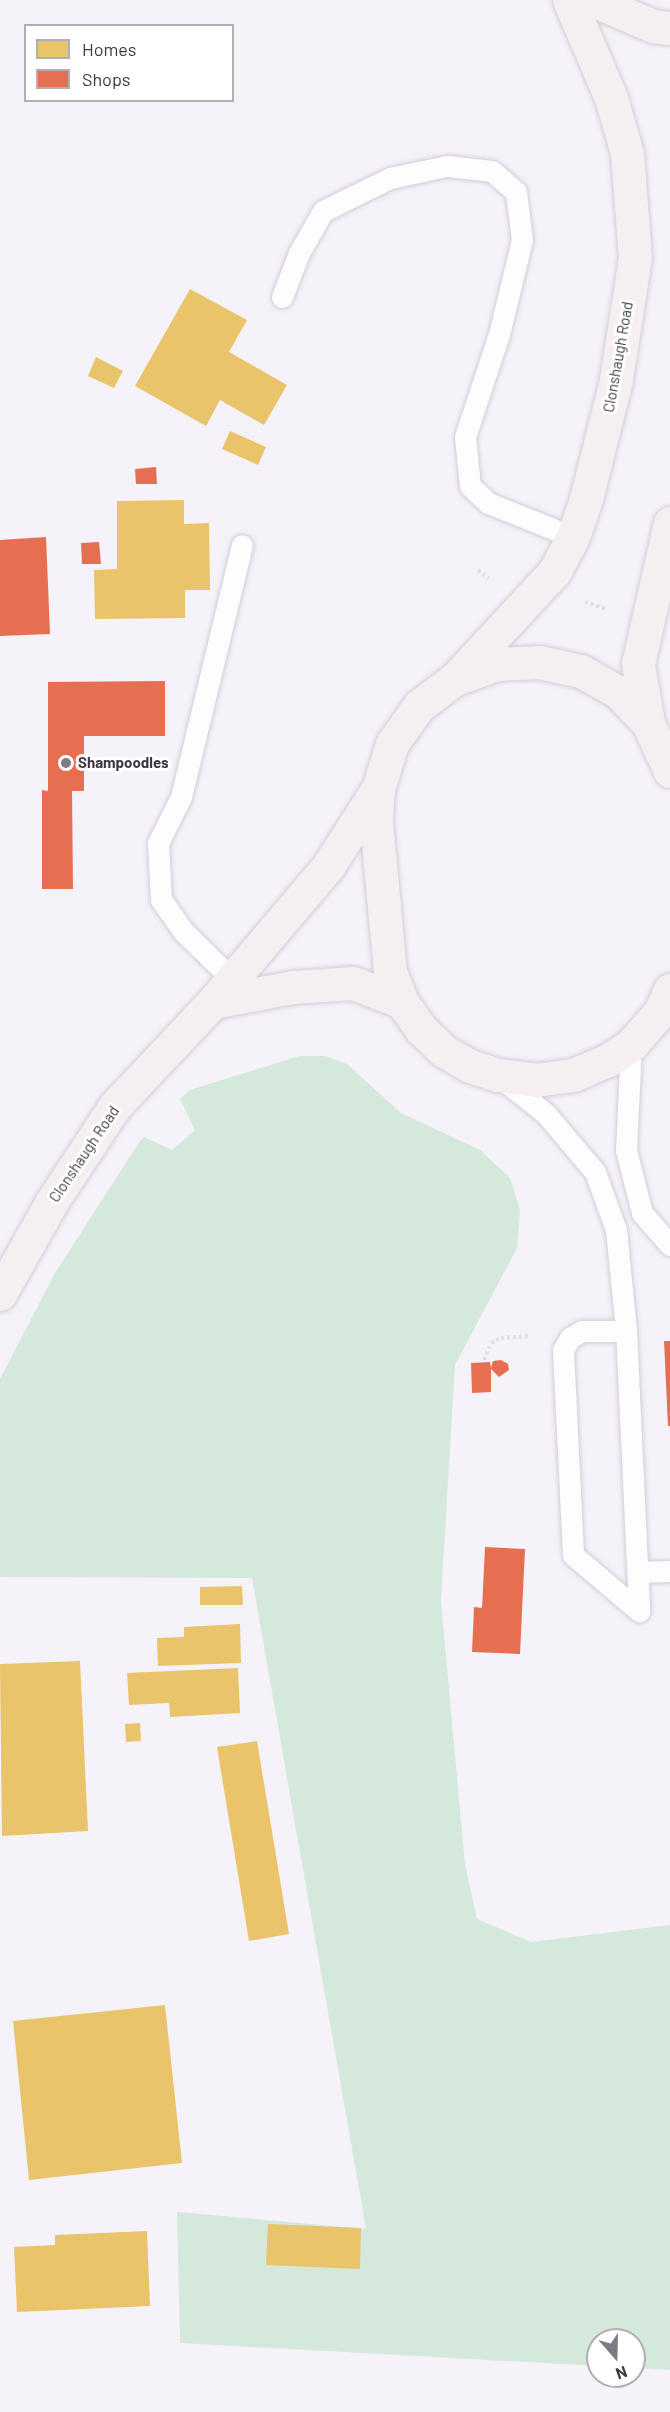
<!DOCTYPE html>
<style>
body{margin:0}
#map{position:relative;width:670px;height:2412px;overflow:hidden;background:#f6f2fa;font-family:Barlow,sans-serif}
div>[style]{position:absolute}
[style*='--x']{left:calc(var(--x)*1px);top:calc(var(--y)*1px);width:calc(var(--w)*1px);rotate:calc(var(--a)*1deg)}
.green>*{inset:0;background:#d4e9db}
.homes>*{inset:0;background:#e9c46a}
.shops>*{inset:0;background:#e76f51}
.path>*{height:4px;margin-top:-2px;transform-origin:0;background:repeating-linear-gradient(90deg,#e1dfe1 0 3px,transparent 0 6px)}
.roads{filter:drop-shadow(0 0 2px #d2cdd7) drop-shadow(0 0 2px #d2cdd7)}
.lane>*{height:21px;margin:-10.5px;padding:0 10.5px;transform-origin:10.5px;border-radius:10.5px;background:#fefdfe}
.secondary>*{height:33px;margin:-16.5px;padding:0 16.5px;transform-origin:16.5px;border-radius:16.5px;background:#f5eff1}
.dots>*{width:16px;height:16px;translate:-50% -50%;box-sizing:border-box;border:3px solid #fff;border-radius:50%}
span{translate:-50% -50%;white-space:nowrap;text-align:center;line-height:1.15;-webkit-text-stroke:6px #fff;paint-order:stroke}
.street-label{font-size:15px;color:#3d3842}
.poi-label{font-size:15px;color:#3d3842;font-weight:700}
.left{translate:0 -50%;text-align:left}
.legend{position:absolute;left:24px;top:24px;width:210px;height:78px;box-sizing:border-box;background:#fff;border:2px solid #b1afb3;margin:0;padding:8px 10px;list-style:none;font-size:18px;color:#3d3842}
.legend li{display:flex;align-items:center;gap:12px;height:30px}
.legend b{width:30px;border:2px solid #b1afb3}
.north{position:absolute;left:586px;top:2328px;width:60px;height:60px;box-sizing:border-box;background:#fff;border:2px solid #b1afb3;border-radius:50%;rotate:160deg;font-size:16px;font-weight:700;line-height:24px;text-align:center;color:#3d3842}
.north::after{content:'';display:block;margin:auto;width:21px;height:27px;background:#7e7982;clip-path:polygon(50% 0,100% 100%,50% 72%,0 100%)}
</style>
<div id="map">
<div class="green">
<i style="clip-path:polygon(299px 1056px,325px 1056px,347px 1064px,401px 1113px,480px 1150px,510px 1178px,520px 1210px,517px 1248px,455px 1365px,441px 1600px,465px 1864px,477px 1919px,531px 1942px,670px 1925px,670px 2370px,634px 2368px,634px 2340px,598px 2340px,598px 2366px,180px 2343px,177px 2212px,366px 2229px,252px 1578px,0 1577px,0 1379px,55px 1273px,140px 1141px,144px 1137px,172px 1150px,195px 1130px,180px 1099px,190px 1090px)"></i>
</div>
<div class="homes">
<i style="clip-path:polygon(190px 289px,247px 320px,229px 352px,287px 385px,264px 425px,220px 400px,206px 426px,135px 386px)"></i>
<i style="clip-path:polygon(96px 357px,123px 371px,114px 388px,88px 376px)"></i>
<i style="clip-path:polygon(230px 431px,266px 447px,258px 465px,222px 449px)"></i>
<i style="clip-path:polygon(184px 500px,184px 524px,209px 523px,210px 590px,185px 590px,185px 618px,95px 619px,94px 570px,117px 569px,117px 501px)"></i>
<i style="clip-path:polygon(242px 1586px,243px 1605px,200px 1605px,200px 1587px)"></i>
<i style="clip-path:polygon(240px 1624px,241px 1663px,158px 1666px,157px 1638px,184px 1637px,184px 1627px)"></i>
<i style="clip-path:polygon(80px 1661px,88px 1831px,2px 1836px,0 1664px)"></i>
<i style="clip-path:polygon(238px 1668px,240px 1713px,170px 1717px,169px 1703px,129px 1705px,127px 1673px)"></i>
<i style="clip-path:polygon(140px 1723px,141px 1741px,126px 1742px,125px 1724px)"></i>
<i style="clip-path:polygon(257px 1741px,289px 1934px,249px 1941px,217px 1747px)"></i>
<i style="clip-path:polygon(165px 2005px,182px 2163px,29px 2180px,13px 2021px)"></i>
<i style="clip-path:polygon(268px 2224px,361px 2228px,360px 2269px,266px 2265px)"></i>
<i style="clip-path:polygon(147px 2231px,150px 2306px,17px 2312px,14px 2247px,55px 2245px,55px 2235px)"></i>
</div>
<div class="shops">
<i style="clip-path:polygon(156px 467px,157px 484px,136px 484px,135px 469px)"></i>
<i style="clip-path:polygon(46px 537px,50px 634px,0 636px,0 540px)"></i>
<i style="clip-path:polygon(99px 542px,101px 564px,82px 564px,81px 543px)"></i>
<i style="clip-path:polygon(165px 681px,165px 736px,84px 736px,84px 791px,72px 791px,73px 889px,42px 889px,42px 790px,48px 791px,48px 682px)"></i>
<i style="clip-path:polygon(664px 1341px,670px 1341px,670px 1426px,668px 1426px)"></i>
<i style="clip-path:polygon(501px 1360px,508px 1364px,509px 1370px,499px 1377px,491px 1369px,491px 1392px,472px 1393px,471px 1363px,490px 1362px,491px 1368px,493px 1361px)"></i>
<i style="clip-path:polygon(485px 1547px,525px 1549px,520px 1654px,472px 1652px,474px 1607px,482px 1608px)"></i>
</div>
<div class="path">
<i style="--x:478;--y:570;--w:14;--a:39"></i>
<i style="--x:585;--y:602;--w:23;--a:18"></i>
<i style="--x:484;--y:1360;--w:18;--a:-68"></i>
<i style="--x:491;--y:1343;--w:11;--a:-27"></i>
<i style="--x:501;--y:1338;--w:29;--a:-4"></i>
</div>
<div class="roads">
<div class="lane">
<i style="--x:282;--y:297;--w:47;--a:-68.9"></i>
<i style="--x:299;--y:253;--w:48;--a:-60.3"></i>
<i style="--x:323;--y:211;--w:75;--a:-26.2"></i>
<i style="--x:390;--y:178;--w:58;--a:-11.9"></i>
<i style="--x:447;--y:166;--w:45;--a:6.3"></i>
<i style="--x:492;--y:171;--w:32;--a:41"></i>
<i style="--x:516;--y:192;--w:48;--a:82.9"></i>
<i style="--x:522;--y:240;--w:97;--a:103.7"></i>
<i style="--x:499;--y:334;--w:108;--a:108.3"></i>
<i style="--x:465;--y:437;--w:49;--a:84.2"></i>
<i style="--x:470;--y:486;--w:25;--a:43"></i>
<i style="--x:488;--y:503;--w:92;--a:21.8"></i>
<i style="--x:240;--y:987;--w:80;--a:-135.5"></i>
<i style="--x:183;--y:931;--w:38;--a:-125"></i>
<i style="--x:161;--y:900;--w:57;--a:-93"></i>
<i style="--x:158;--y:843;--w:51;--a:-63.4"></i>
<i style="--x:181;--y:797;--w:259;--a:-76.4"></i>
<i style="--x:631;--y:1045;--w:105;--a:92.7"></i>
<i style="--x:626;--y:1150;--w:65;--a:75.7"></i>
<i style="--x:642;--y:1213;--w:43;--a:48.8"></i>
<i style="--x:500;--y:1077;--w:59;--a:38.8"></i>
<i style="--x:546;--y:1114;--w:76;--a:49.8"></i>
<i style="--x:595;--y:1172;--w:62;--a:70.1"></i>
<i style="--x:616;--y:1230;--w:101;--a:84.3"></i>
<i style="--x:626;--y:1331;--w:280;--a:87.3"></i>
<i style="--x:626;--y:1331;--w:44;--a:180"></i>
<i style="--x:582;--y:1331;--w:14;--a:150"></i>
<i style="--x:570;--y:1338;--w:14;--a:120"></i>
<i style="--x:563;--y:1350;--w:205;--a:87.2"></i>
<i style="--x:573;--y:1555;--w:87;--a:40.3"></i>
<i style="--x:638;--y:1572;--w:32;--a:-2"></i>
</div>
<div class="secondary">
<i style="--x:569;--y:0;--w:107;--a:66.8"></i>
<i style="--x:611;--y:98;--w:57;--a:73.8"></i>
<i style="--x:627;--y:153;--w:105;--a:85.6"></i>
<i style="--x:635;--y:258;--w:123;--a:98.9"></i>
<i style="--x:616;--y:380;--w:123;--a:104.1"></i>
<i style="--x:586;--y:499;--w:40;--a:108.9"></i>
<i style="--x:573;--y:537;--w:38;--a:118"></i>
<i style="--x:555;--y:571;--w:146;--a:132.8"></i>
<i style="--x:456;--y:678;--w:46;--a:142.9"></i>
<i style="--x:419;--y:706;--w:47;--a:125.4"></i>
<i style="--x:392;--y:744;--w:47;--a:107.3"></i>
<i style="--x:378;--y:789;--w:32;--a:94"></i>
<i style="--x:376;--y:821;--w:152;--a:84.7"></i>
<i style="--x:390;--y:972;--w:32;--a:68"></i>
<i style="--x:402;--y:1002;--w:33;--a:55"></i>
<i style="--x:421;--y:1029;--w:32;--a:44"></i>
<i style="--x:444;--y:1051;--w:30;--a:30"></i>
<i style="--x:470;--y:1066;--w:29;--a:18"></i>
<i style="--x:498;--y:1075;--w:38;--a:7"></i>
<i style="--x:536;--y:1080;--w:37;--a:-8"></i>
<i style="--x:573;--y:1075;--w:38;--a:-23"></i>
<i style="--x:608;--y:1060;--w:27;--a:-33"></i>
<i style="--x:631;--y:1045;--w:44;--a:-48.7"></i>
<i style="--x:660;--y:1012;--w:24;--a:-66"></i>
<i style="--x:593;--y:0;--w:65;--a:23.4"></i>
<i style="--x:653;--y:26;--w:17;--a:7"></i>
<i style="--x:670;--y:523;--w:145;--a:102.8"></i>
<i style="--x:638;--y:664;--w:60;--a:80.4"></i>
<i style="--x:648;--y:723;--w:53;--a:65.4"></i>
<i style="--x:461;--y:677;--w:38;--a:-20"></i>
<i style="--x:497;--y:664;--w:42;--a:-2.7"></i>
<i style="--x:539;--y:662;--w:43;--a:12.1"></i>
<i style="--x:581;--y:671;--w:43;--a:29.6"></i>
<i style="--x:618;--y:692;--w:43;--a:45.9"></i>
<i style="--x:213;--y:1002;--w:81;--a:-10.6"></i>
<i style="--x:293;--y:987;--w:60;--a:-3.8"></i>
<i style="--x:353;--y:983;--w:53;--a:21.2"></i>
<i style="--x:0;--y:1294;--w:104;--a:-60.7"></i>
<i style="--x:51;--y:1203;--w:116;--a:-56.6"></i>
<i style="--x:115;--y:1106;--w:143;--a:-46.7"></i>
<i style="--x:213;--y:1002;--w:180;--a:-49.7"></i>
<i style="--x:329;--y:865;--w:89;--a:-57.4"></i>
</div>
</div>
<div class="dots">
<i style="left:66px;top:763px;background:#7e7982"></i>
</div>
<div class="street-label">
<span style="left:618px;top:357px;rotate:-80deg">Clonshaugh Road</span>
<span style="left:84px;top:1154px;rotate:-56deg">Clonshaugh Road</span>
</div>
<div class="poi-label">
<span class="left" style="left:78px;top:763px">Shampoodles</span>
</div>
<ul class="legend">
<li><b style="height:16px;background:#e9c46a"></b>Homes</li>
<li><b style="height:16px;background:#e76f51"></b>Shops</li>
</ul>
<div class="north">N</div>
</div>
